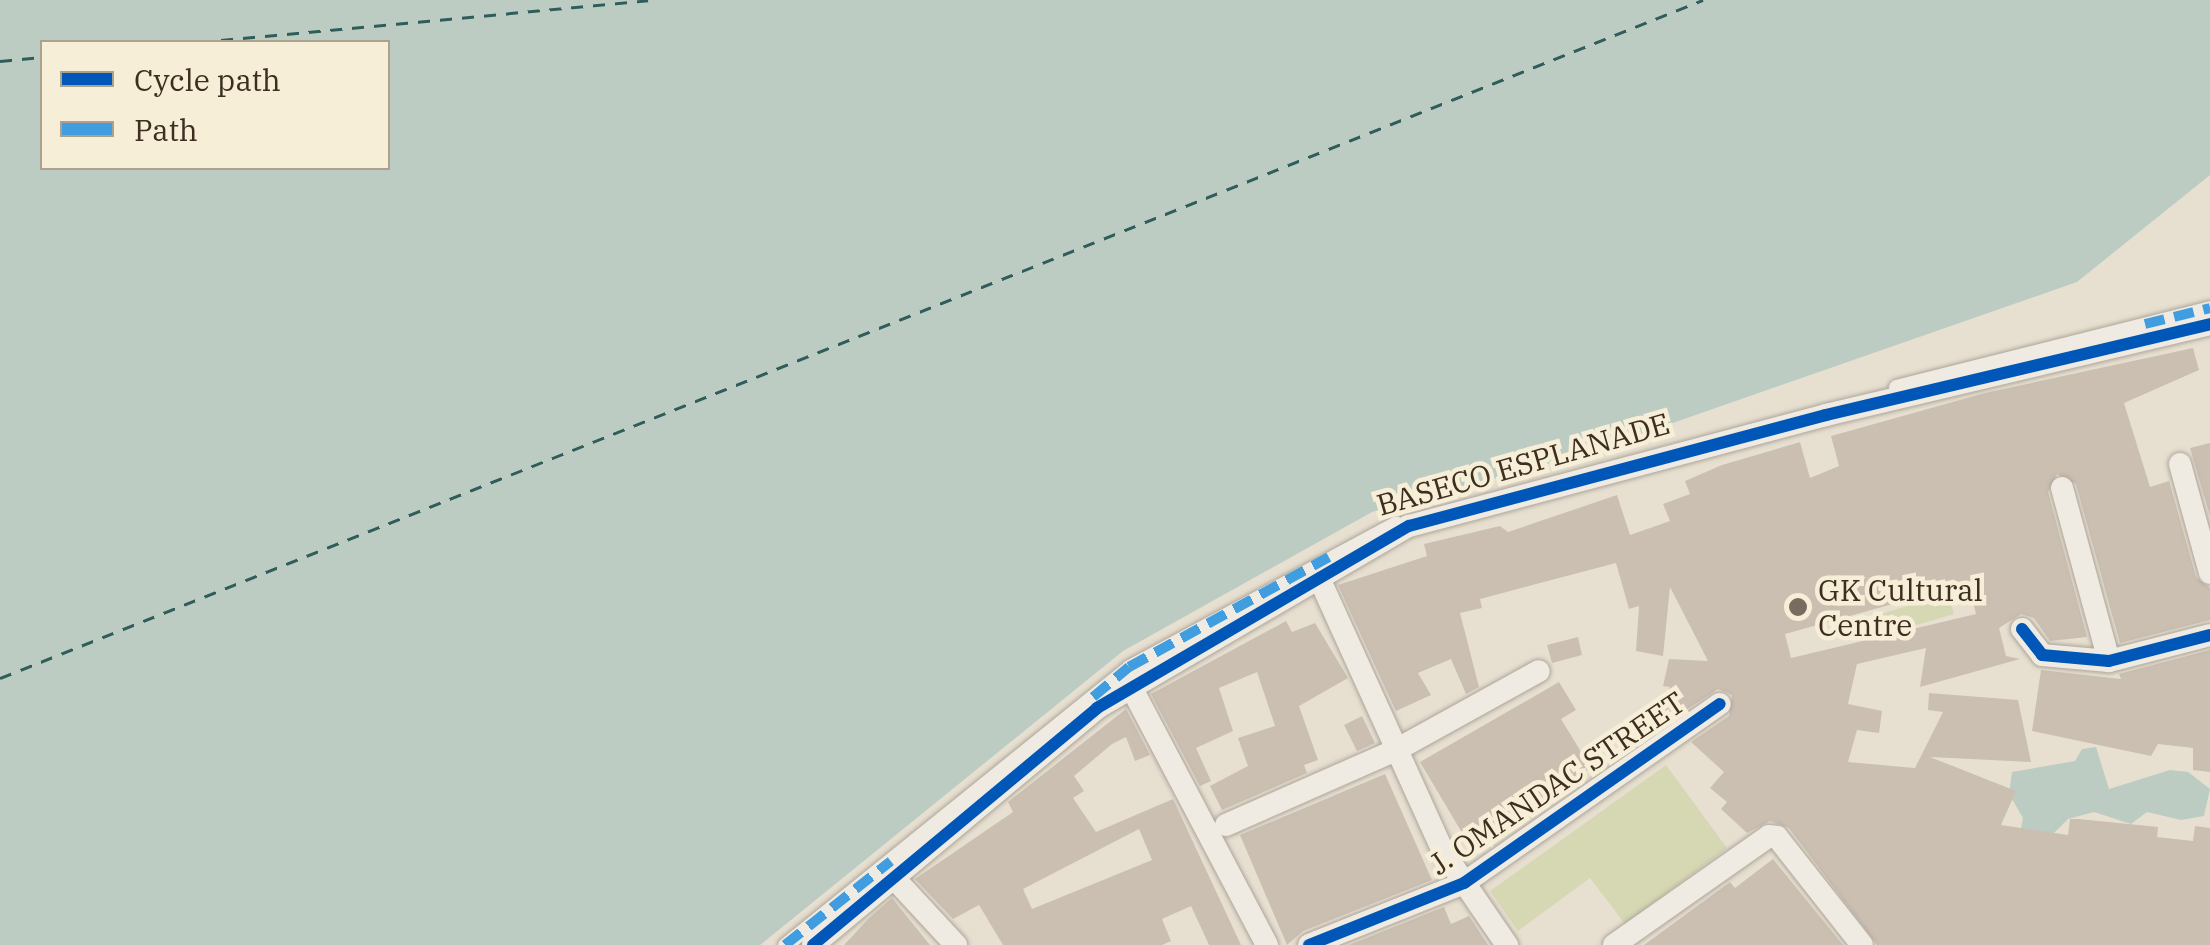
<!DOCTYPE html>
<style>
body{margin:0}
#map{position:relative;width:2210px;height:945px;overflow:hidden;background:#e7e0d1;font-family:"IBM Plex Serif",serif}
div>[style]{position:absolute}
[style*='--x']{left:calc(var(--x)*1px);top:calc(var(--y)*1px);width:calc(var(--w)*1px);rotate:calc(var(--a)*1deg)}
.green>*{inset:0;background:#d6d7b3}
.water>*{inset:0;background:#bcccc2}
.ferry>*{height:2.5px;margin-top:-1.25px;transform-origin:0;background:repeating-linear-gradient(90deg,#2f5d5a 0 12px,transparent 0 22px)}
.building>*{inset:0;background:#cbbfb2}
.roads{filter:drop-shadow(0 0 2px #ada599) drop-shadow(0 0 2px #ada599)}
.pedestrian>*{height:15px;margin:-7.5px;padding:0 7.5px;transform-origin:7.5px;border-radius:7.5px;background:#efebe3}
.minor>*{height:22px;margin:-11px;padding:0 11px;transform-origin:11px;border-radius:11px;background:#efebe3}
.quiet>*{height:10px;margin-top:-5px;transform-origin:0;background:repeating-linear-gradient(90deg,#3f9de0 0 20px,transparent 0 30px)}
.cycleway>*{height:12px;margin:-6px;padding:0 6px;transform-origin:6px;border-radius:6px;background:#0057b8}
.dots>*{width:28px;height:28px;translate:-50% -50%;box-sizing:border-box;border:5px solid #f7eed8;border-radius:50%}
span{translate:-50% -50%;white-space:nowrap;text-align:center;line-height:1.15;-webkit-text-stroke:9px #f7eed8;paint-order:stroke}
.street-label{font-size:30px;color:#3d2e20}
.poi-label{font-size:30px;color:#3d2e20}
.left{translate:0 -50%;text-align:left}
.legend{position:absolute;left:40px;top:40px;width:350px;height:130px;box-sizing:border-box;background:#f7eed8;border:2px solid #ada18e;margin:0;padding:12px 18px;list-style:none;font-size:30px;color:#3d2e20}
.legend li{display:flex;align-items:center;gap:20px;height:50px}
.legend b{width:50px;border:2px solid #ada18e}
</style>
<div id="map">
<div class="green">
<i style="clip-path:polygon(1948px 594px,1954px 614px,1865px 640px,1860px 620px)"></i>
<i style="clip-path:polygon(1666px 765px,1727px 848px,1625px 924px,1590px 878px,1518px 931px,1490px 891px)"></i>
</div>
<div class="water">
<i style="clip-path:polygon(evenodd,0 0,2210px 0,2210px 175px,2077px 282px,1581px 455px,1372px 512px,1123px 651px,760px 945px,0 945px,0 0,388px 42px,388px 168px,42px 168px,42px 42px,388px 42px)"></i>
<i style="clip-path:polygon(2096px 747px,2109px 789px,2170px 770px,2188px 772px,2210px 789px,2204px 816px,2181px 820px,2147px 812px,2131px 824px,2094px 812px,2068px 819px,2050px 837px,2020px 834px,2023px 818px,2009px 794px,2012px 772px,2075px 761px,2082px 749px)"></i>
</div>
<div class="ferry">
<i style="--x:199;--y:42;--w:451;--a:-5.3"></i>
<i style="--x:0;--y:61;--w:42;--a:-5.4"></i>
<i style="--x:0;--y:678;--w:1833;--a:-21.71"></i>
</div>
<div class="building">
<i style="clip-path:polygon(evenodd,2193px 348px,2199px 370px,2124px 403px,2150px 487px,2169px 481px,2196px 577px,2210px 588px,2210px 620px,2120px 643px,2076px 484px,2057px 474px,2048px 492px,2087px 637px,2050px 641px,2034px 618px,2021px 614px,1999px 628px,2006px 656px,2020px 659px,1920px 687px,1926px 648px,1857px 664px,1848px 704px,1882px 711px,1879px 733px,1857px 730px,1848px 762px,1915px 768px,1943px 712px,1928px 710px,1929px 693px,2018px 700px,2031px 762px,1930px 757px,2016px 791px,2001px 825px,2068px 835px,2070px 819px,2079px 819px,2158px 827px,2157px 837px,2193px 841px,2195px 826px,2210px 828px,2210px 945px,1877px 945px,1789px 828px,1770px 821px,1747px 833px,1721px 809px,1727px 802px,1710px 788px,1724px 772px,1691px 742px,1729px 716px,1732px 695px,1718px 689px,1672px 719px,1660px 714px,1670px 687px,1663px 686px,1669px 659px,1708px 661px,1670px 587px,1663px 656px,1636px 651px,1639px 606px,1629px 609px,1616px 563px,1480px 599px,1482px 608px,1460px 613px,1479px 687px,1466px 694px,1451px 659px,1418px 673px,1431px 695px,1396px 711px,1338px 585px,1427px 556px,1424px 544px,1500px 526px,1508px 532px,1617px 495px,1630px 535px,1670px 521px,1663px 504px,1690px 494px,1685px 481px,1722px 465px,1800px 442px,1810px 478px,1839px 466px,1831px 436px,1985px 393px,2193px 348px,1968px 583px,1976px 614px,1791px 658px,1785px 634px,1968px 583px)"></i>
<i style="clip-path:polygon(2210px 443px,2210px 516px,2190px 448px)"></i>
<i style="clip-path:polygon(1286px 621px,1292px 632px,1315px 623px,1348px 678px,1299px 706px,1318px 760px,1304px 765px,1307px 773px,1222px 810px,1210px 786px,1248px 766px,1238px 738px,1275px 726px,1257px 672px,1219px 688px,1233px 731px,1196px 748px,1211px 781px,1200px 786px,1151px 694px)"></i>
<i style="clip-path:polygon(1578px 637px,1582px 655px,1552px 663px,1547px 645px)"></i>
<i style="clip-path:polygon(2210px 650px,2210px 772px,2193px 770px,2193px 748px,2158px 744px,2151px 756px,2032px 731px,2041px 670px,2121px 679px,2119px 674px)"></i>
<i style="clip-path:polygon(1559px 682px,1576px 710px,1561px 719px,1591px 768px,1503px 826px,1507px 833px,1474px 853px,1420px 762px)"></i>
<i style="clip-path:polygon(evenodd,1126px 709px,1150px 755px,1135px 761px,1126px 737px,1112px 744px,1074px 776px,1084px 791px,1073px 798px,1096px 832px,1173px 799px,1241px 945px,1209px 945px,1191px 906px,1162px 919px,1171px 941px,1162px 945px,1003px 945px,979px 905px,953px 919px,915px 879px,1013px 812px,1008px 802px,1126px 709px,1139px 829px,1152px 860px,1032px 909px,1023px 889px,1139px 829px)"></i>
<i style="clip-path:polygon(1362px 716px,1375px 743px,1357px 751px,1344px 725px)"></i>
<i style="clip-path:polygon(1385px 774px,1432px 880px,1303px 931px,1287px 945px,1240px 835px)"></i>
<i style="clip-path:polygon(1773px 859px,1843px 945px,1644px 945px,1730px 882px,1735px 888px)"></i>
<i style="clip-path:polygon(892px 898px,930px 945px,844px 945px,869px 918px)"></i>
<i style="clip-path:polygon(1444px 907px,1451px 924px,1469px 916px,1488px 945px,1349px 945px)"></i>
</div>
<div class="roads">
<div class="pedestrian">
<i style="--x:1896;--y:387;--w:324;--a:-14.1"></i>
<i style="--x:785;--y:945;--w:442;--a:-38.9"></i>
<i style="--x:1129;--y:667;--w:303;--a:-28.3"></i>
</div>
<div class="minor">
<i style="--x:2180;--y:464;--w:113;--a:74.6"></i>
<i style="--x:2062;--y:488;--w:179;--a:74.8"></i>
<i style="--x:1319;--y:578;--w:302;--a:65.6"></i>
<i style="--x:1444;--y:853;--w:112;--a:55.6"></i>
<i style="--x:2022;--y:629;--w:33;--a:52"></i>
<i style="--x:2042;--y:655;--w:67;--a:5.1"></i>
<i style="--x:2109;--y:661;--w:104;--a:-14.4"></i>
<i style="--x:1130;--y:685;--w:294;--a:62.2"></i>
<i style="--x:1226;--y:825;--w:186;--a:-23.8"></i>
<i style="--x:1396;--y:750;--w:163;--a:-28.9"></i>
<i style="--x:893;--y:877;--w:93;--a:47.2"></i>
<i style="--x:813;--y:945;--w:370;--a:-39.8"></i>
<i style="--x:1097;--y:708;--w:361;--a:-30.3"></i>
<i style="--x:1409;--y:526;--w:432;--a:-14.9"></i>
<i style="--x:1826;--y:415;--w:395;--a:-13.3"></i>
<i style="--x:1309;--y:945;--w:167;--a:-21.8"></i>
<i style="--x:1464;--y:883;--w:312;--a:-35"></i>
<i style="--x:1614;--y:945;--w:189;--a:-35.1"></i>
<i style="--x:1769;--y:836;--w:8;--a:7"></i>
<i style="--x:1777;--y:837;--w:137;--a:51.8"></i>
</div>
</div>
<div class="quiet">
<i style="--x:2145;--y:324;--w:67;--a:-13.8"></i>
<i style="--x:1093;--y:697;--w:47;--a:-39.8"></i>
<i style="--x:1129;--y:667;--w:228;--a:-28.8"></i>
<i style="--x:785;--y:945;--w:135;--a:-38.4"></i>
</div>
<div class="cycleway">
<i style="--x:2022;--y:629;--w:33;--a:52"></i>
<i style="--x:2042;--y:655;--w:67;--a:5.1"></i>
<i style="--x:2109;--y:661;--w:104;--a:-14.4"></i>
<i style="--x:813;--y:945;--w:370;--a:-39.8"></i>
<i style="--x:1097;--y:708;--w:361;--a:-30.3"></i>
<i style="--x:1409;--y:526;--w:432;--a:-14.9"></i>
<i style="--x:1826;--y:415;--w:395;--a:-13.3"></i>
<i style="--x:1309;--y:945;--w:167;--a:-21.8"></i>
<i style="--x:1464;--y:883;--w:312;--a:-35"></i>
</div>
<div class="dots">
<i style="left:1798px;top:607px;background:#786c5e"></i>
</div>
<div class="street-label">
<span style="left:1523px;top:464px;rotate:-16deg">BASECO ESPLANADE</span>
<span style="left:1557px;top:783px;rotate:-34deg">J. OMANDAC STREET</span>
</div>
<div class="poi-label">
<span class="left" style="left:1818px;top:607px">GK Cultural<br>Centre</span>
</div>
<ul class="legend">
<li><b style="height:12px;background:#0057b8"></b>Cycle path</li>
<li><b style="height:12px;background:#3f9de0"></b>Path</li>
</ul>
</div>
